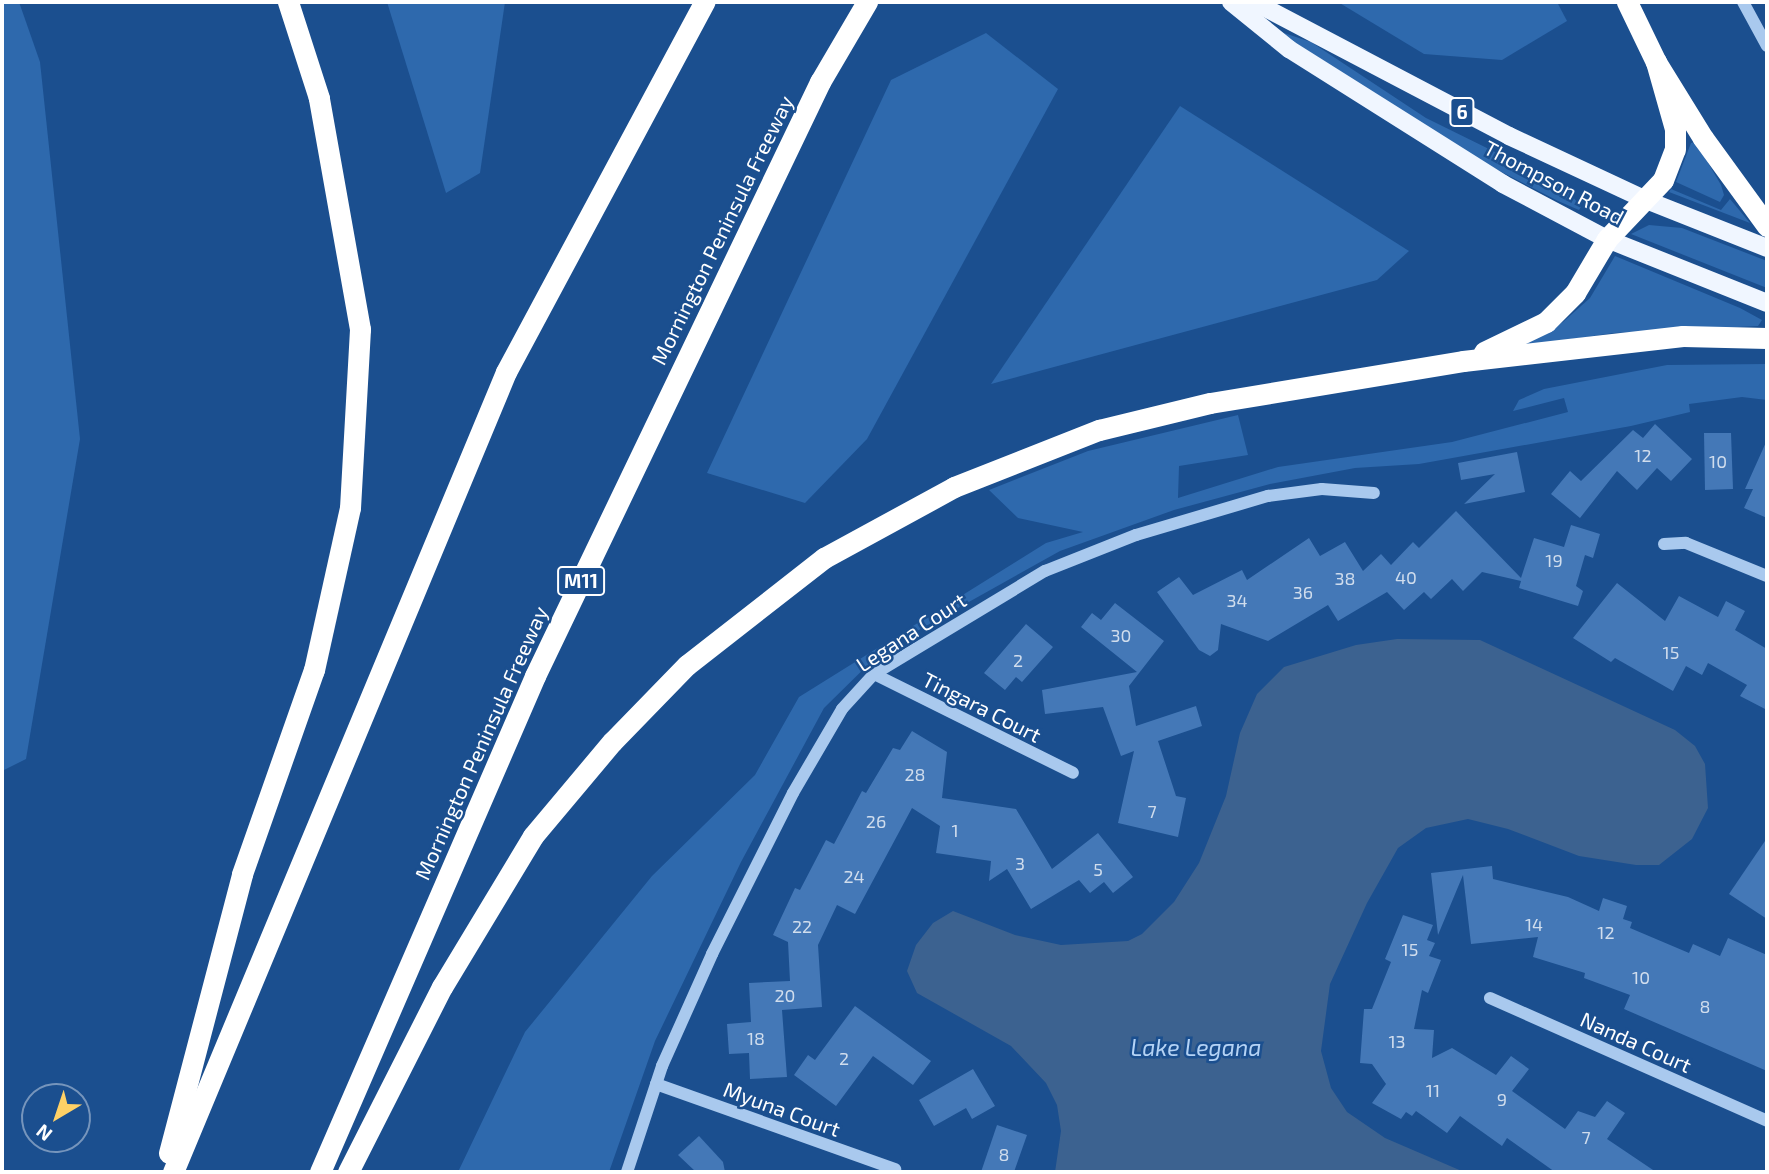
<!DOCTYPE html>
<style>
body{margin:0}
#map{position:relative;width:1769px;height:1174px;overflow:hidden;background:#1b4f8f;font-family:"Exo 2",sans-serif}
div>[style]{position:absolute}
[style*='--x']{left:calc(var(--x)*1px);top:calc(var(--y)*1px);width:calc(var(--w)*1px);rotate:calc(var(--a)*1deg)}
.green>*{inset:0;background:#2e69ad}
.water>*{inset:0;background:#3c6290}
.building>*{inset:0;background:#4478b7}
.minor>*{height:12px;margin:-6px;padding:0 6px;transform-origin:6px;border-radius:6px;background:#a9c9ee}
.major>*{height:18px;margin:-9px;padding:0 9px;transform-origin:9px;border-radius:9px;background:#f0f6ff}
.highway>*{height:21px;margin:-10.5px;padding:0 10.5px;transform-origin:10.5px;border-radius:10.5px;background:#fff}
span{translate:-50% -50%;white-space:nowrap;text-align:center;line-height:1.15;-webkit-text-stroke:5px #1b4f8f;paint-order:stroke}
.number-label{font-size:18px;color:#d0dded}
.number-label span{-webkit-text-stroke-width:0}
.shield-label span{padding:2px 5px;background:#1b4f8f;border:2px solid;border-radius:5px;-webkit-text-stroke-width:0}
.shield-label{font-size:19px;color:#fff;font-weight:700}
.street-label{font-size:21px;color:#fff}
.water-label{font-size:23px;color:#b5d3f5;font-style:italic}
.frame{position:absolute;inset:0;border:4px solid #fff;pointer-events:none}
.north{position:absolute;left:21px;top:1083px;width:70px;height:70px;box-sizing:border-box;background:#1b4f8f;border:2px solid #7695bc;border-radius:50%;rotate:219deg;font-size:19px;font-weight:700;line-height:28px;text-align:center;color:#fff}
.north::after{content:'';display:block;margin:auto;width:24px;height:32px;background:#ffd166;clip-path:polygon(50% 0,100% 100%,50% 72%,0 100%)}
</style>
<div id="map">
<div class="green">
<i style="clip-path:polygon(2px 2px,19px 2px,40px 62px,80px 439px,26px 759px,2px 771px)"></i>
<i style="clip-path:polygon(387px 2px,505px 2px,480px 173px,446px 193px)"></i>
<i style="clip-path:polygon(1338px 2px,1557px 2px,1567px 21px,1502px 60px,1424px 54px)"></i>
<i style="clip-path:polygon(1275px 30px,1311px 42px,1426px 118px,1564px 186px,1581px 207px,1579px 210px,1558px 201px,1488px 165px)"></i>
<i style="clip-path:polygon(986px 33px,1058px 89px,867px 439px,805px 503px,707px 473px,891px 80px)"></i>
<i style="clip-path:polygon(1180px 106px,1409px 251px,1377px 280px,991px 384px)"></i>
<i style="clip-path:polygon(1696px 142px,1721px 185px,1724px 195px,1720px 202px,1676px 182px,1691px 143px)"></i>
<i style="clip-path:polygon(1671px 189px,1721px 210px,1730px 199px,1750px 223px,1669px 192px)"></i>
<i style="clip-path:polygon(1649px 225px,1682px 228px,1767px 261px,1767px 288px,1631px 234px)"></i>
<i style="clip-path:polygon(1615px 256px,1740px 308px,1762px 320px,1758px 326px,1614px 333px,1522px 346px,1563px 322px,1590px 298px)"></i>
<i style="clip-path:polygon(1767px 364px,1767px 400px,1742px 397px,1689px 404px,1690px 412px,1631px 426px,1419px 464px,1355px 468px,1270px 484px,1174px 510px,1060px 551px,883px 650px,824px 708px,741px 862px,655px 1041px,609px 1172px,458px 1172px,525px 1032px,652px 876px,755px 775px,799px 697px,1046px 543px,1083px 532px,1018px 518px,989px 490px,1088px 451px,1238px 415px,1248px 455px,1179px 466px,1178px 498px,1278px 467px,1452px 442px,1568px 412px,1564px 398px,1513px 411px,1519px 400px,1544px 389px,1667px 365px)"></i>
</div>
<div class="water">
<i style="clip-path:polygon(1397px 639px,1480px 640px,1675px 730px,1695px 746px,1705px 764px,1708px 808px,1692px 839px,1659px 865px,1636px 865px,1579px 856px,1508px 829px,1468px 819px,1426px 828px,1398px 848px,1367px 903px,1330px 984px,1321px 1051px,1331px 1088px,1347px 1112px,1385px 1138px,1464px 1172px,1055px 1172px,1061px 1131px,1057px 1105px,1046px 1083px,1011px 1046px,917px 993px,907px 971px,916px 945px,933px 923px,953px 911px,1015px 935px,1061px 945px,1128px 941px,1142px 934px,1174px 902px,1199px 863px,1226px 796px,1240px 733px,1257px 694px,1284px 667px,1356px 645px)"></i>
</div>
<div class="building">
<i style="clip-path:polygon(1655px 424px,1692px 459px,1671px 481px,1657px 468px,1637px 490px,1617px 471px,1580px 518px,1551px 494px,1570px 471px,1581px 481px,1633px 430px,1643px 438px)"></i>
<i style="clip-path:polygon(1704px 433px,1731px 433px,1733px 489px,1705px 490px)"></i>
<i style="clip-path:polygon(1767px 440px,1767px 518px,1744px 508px,1753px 489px,1745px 489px)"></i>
<i style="clip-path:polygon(1517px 452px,1525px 492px,1464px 504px,1495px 474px,1461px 480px,1458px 463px)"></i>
<i style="clip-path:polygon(1456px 511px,1521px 578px,1534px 538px,1564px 547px,1571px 525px,1600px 534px,1593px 558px,1585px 555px,1576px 586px,1583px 591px,1578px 606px,1519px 588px,1521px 581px,1482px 572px,1463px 591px,1452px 579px,1431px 599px,1424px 592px,1404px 610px,1387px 592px,1338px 621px,1328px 605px,1268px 641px,1221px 624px,1218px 650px,1210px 656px,1199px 650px,1157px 592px,1179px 577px,1193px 595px,1242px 570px,1247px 580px,1309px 538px,1320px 556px,1345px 542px,1363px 571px,1381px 554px,1391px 565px,1413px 542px,1419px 548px)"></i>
<i style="clip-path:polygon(1617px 583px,1665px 621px,1679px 596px,1718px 617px,1726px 601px,1745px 611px,1735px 630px,1767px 649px,1767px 710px,1740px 696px,1747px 685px,1708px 663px,1702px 675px,1686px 666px,1673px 691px,1615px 658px,1611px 662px,1573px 638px)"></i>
<i style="clip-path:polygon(1115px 603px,1164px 641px,1129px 686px,1136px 726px,1196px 706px,1202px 726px,1158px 741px,1176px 796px,1186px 798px,1178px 837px,1118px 823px,1134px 751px,1121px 756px,1103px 707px,1045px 714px,1042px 690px,1137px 672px,1081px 627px,1092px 613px,1101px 620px)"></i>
<i style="clip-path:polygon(1026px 624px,1053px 647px,1022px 682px,1016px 677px,1005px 690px,984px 673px)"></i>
<i style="clip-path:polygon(912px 731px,947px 752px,942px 798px,1016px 809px,1052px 869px,1098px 833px,1133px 877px,1113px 893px,1104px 882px,1090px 893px,1079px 880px,1031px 909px,1007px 869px,989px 881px,991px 861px,936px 853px,940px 826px,912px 808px,855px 914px,837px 905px,818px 945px,822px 1007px,782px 1010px,787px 1077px,750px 1079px,749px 1053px,729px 1054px,727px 1024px,751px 1022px,749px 983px,790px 981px,788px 942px,773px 935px,795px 888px,800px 890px,826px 840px,834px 844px,862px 791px,866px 793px,893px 748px,900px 750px)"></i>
<i style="clip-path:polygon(1767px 838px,1767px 919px,1729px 894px)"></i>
<i style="clip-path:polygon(1492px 866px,1493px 879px,1568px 897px,1599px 911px,1603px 898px,1627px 906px,1623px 919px,1632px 922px,1630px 928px,1689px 953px,1693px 944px,1720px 956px,1728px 938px,1767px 955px,1767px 1071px,1624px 1009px,1630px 995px,1584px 978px,1585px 973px,1533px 957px,1538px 937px,1471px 944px,1463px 875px,1438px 935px,1431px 873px)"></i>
<i style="clip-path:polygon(1403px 915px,1433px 925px,1427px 940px,1435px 943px,1429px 956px,1441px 960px,1428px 993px,1422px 990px,1414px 1029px,1434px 1030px,1432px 1058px,1452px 1048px,1496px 1075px,1511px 1056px,1529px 1069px,1512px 1091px,1565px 1129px,1578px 1111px,1595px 1117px,1607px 1101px,1625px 1113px,1607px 1139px,1656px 1172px,1555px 1172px,1507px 1138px,1502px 1146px,1460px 1116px,1447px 1133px,1416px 1111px,1412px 1116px,1406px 1112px,1401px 1119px,1372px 1103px,1386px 1084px,1372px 1064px,1360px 1063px,1364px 1009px,1372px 1009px,1391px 962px,1385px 959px)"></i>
<i style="clip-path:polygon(855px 1006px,931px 1061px,913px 1085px,873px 1056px,836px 1106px,794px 1075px,808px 1055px,815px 1060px)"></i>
<i style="clip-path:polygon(973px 1069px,995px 1106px,972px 1119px,966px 1108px,934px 1126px,919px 1100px)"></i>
<i style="clip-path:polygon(997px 1125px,1027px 1135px,1014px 1172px,981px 1172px)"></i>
<i style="clip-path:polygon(699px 1136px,723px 1162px,725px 1172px,696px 1172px,678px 1155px)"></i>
</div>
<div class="minor">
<i style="--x:1743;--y:2;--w:50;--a:61.4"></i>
<i style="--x:1664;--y:544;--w:22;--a:-3"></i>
<i style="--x:1686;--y:543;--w:87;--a:22.2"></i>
<i style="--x:874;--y:674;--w:222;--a:26.4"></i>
<i style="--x:1490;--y:998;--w:303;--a:23.9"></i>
<i style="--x:656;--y:1084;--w:254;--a:19.6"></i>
<i style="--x:627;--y:1172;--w:112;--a:-71.7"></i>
<i style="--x:662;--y:1066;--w:123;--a:-65.9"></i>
<i style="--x:712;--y:954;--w:180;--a:-63.3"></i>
<i style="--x:793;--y:793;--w:97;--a:-59.7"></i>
<i style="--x:842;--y:709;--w:47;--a:-47.6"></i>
<i style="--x:874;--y:674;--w:200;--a:-31.1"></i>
<i style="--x:1045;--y:571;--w:98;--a:-21.6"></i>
<i style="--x:1136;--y:535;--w:138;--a:-16.5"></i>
<i style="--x:1268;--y:496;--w:54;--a:-7.4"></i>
<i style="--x:1322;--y:489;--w:52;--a:4.4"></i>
</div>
<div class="major">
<i style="--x:1231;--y:2;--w:75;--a:39"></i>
<i style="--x:1289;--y:49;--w:253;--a:32.2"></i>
<i style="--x:1503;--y:184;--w:118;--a:27.9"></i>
<i style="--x:1607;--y:239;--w:172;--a:21.8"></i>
<i style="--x:1254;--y:2;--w:288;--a:27.7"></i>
<i style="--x:1509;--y:136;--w:151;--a:25"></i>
<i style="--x:1646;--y:200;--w:130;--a:21.6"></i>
</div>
<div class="highway">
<i style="--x:1627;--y:2;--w:67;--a:64.2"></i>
<i style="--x:1656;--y:62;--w:89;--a:58.3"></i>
<i style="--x:1703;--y:138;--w:109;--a:54"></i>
<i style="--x:1484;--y:352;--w:69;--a:-25.8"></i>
<i style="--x:1546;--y:322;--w:41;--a:-45"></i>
<i style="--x:1575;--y:293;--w:63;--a:-59.3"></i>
<i style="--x:1607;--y:239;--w:81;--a:-46.5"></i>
<i style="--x:1663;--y:180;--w:33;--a:-69"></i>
<i style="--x:1675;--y:149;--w:20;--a:-90"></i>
<i style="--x:1675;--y:129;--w:70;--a:-105.8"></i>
<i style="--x:169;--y:1153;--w:288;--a:-75.3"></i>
<i style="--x:242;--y:874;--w:216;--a:-70.6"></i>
<i style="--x:314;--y:670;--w:166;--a:-77.5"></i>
<i style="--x:350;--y:508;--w:179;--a:-86.8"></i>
<i style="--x:360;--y:329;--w:235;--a:-100.1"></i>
<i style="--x:319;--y:98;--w:101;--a:-107.9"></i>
<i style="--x:173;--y:1172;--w:867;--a:-67.4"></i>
<i style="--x:506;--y:372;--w:420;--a:-61.8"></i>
<i style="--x:320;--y:1172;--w:541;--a:-66.56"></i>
<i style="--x:535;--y:676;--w:659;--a:-64.37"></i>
<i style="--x:820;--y:82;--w:93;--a:-59.6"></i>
<i style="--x:348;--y:1172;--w:208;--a:-63.1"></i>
<i style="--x:442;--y:987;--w:176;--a:-58.9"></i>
<i style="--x:533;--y:836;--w:123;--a:-50"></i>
<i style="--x:612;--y:742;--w:107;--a:-45.8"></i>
<i style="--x:687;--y:665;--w:174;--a:-38"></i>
<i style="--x:824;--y:558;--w:148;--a:-28.6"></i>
<i style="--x:954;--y:487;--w:156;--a:-21.5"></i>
<i style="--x:1099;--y:430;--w:114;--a:-13.7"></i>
<i style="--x:1210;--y:403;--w:256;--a:-9.4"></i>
<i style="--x:1463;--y:361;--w:221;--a:-6.5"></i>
<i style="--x:1683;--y:336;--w:84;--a:1.4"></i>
</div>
<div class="number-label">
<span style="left:1643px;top:455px">12</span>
<span style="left:1718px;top:461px">10</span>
<span style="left:1554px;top:560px">19</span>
<span style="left:1406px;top:577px">40</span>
<span style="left:1345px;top:578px">38</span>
<span style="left:1303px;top:592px">36</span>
<span style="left:1237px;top:600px">34</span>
<span style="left:1121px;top:635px">30</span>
<span style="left:1671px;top:652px">15</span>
<span style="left:1018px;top:660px">2</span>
<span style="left:915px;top:774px">28</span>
<span style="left:1152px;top:811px">7</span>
<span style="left:876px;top:821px">26</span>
<span style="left:955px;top:830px">1</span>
<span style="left:1020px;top:863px">3</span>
<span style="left:1098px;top:869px">5</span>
<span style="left:854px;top:876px">24</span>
<span style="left:1534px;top:924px">14</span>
<span style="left:802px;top:926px">22</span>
<span style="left:1606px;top:932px">12</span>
<span style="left:1410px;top:949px">15</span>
<span style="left:1641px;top:977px">10</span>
<span style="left:785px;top:995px">20</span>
<span style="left:1705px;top:1006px">8</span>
<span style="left:756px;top:1038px">18</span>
<span style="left:1397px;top:1041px">13</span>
<span style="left:844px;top:1058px">2</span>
<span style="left:1433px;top:1090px">11</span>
<span style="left:1502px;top:1099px">9</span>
<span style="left:1586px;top:1137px">7</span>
<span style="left:1004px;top:1154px">8</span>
</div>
<div class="shield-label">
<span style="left:1462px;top:112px">6</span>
<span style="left:581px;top:581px">M11</span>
</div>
<div class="street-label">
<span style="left:1554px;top:182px;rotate:28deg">Thompson Road</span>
<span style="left:722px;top:230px;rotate:-64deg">Mornington Peninsula Freeway</span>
<span style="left:911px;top:632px;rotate:-33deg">Legana Court</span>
<span style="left:982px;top:707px;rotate:27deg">Tingara Court</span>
<span style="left:481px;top:743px;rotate:-66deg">Mornington Peninsula Freeway</span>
<span style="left:1636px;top:1042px;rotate:24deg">Nanda Court</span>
<span style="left:782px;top:1109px;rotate:20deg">Myuna Court</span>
</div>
<div class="water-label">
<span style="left:1196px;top:1047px">Lake Legana</span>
</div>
<div class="frame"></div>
<div class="north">N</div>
</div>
